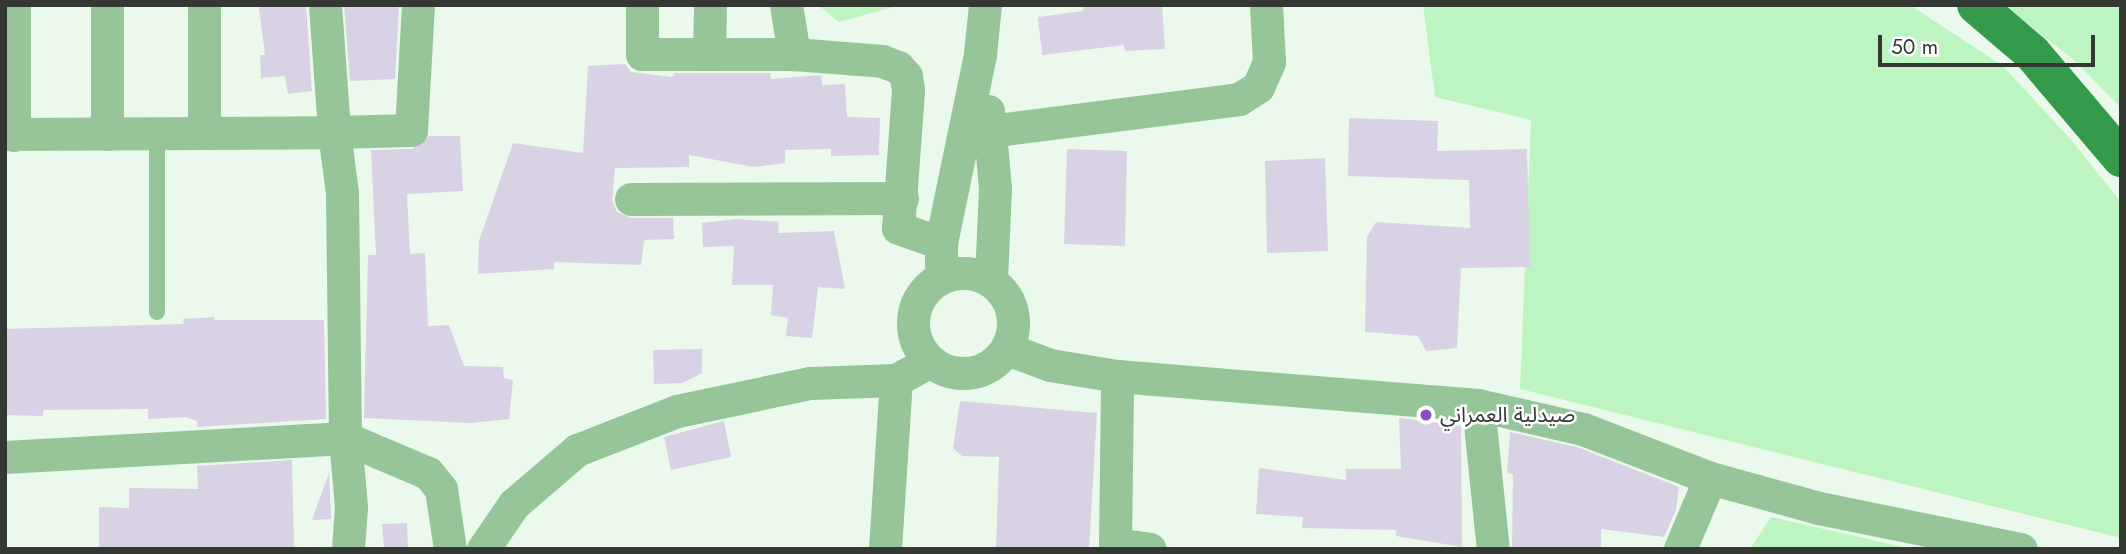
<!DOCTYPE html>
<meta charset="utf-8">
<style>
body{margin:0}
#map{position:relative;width:2126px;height:554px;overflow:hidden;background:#eaf9eb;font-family:Jost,"Noto Sans Arabic",sans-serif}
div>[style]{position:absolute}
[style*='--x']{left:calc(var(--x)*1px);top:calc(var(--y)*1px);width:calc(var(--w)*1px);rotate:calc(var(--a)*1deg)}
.green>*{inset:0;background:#bcf5c2}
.building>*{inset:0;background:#d8d2e4}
.lane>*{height:16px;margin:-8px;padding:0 8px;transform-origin:8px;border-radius:8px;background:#95c599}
.street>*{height:33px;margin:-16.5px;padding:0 16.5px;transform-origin:16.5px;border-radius:16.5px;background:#95c599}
.street>.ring{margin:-16.5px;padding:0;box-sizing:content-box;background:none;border:33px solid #95c599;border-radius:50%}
.primary>*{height:38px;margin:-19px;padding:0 19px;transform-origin:19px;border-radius:19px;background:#349b4a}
.dots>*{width:19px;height:19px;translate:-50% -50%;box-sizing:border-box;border:4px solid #fff;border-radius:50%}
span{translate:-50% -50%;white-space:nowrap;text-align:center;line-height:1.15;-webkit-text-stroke:5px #fff;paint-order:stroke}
.poi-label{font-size:21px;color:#333833}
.left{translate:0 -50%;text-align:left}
.frame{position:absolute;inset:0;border:7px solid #333833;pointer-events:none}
.scale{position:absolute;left:1878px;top:35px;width:217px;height:32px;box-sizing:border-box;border:4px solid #333833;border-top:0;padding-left:9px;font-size:21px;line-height:24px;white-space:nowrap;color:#333833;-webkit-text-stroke:5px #fff;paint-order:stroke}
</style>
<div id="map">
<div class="green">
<i style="clip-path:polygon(818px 5px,900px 5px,839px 22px)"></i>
<i style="clip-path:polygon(1423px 5px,1910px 5px,2003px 66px,2073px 142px,2121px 202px,2121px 538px,1520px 389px,1531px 120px,1435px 97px)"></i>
<i style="clip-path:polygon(2003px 5px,2121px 5px,2121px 108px,2073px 59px)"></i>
<i style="clip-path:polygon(1771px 517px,1912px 549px,1750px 549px)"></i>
</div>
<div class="building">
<i style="clip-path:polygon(267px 5px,306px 5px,312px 91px,288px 94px,285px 76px,261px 78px,260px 55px,265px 55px,259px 8px)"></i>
<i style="clip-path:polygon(344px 5px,399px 6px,395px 79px,350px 81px)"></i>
<i style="clip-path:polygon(1083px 5px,1162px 5px,1165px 49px,1125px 51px,1124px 45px,1042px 55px,1038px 17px,1083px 11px)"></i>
<i style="clip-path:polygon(625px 64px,631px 72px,672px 77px,675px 73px,770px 73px,771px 79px,821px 75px,822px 85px,845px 84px,847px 117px,880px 118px,879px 155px,831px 156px,831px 149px,785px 150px,785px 163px,754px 167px,689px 155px,689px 167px,615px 168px,612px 200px,617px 212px,631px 218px,673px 218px,674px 239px,644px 240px,641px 265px,554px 262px,554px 269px,478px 274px,479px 241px,513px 143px,583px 153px,588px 66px)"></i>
<i style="clip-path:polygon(1349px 118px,1438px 121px,1437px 151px,1527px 149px,1530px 267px,1461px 268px,1457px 348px,1426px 351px,1418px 336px,1365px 332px,1367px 237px,1376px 222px,1470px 228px,1469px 180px,1348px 176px)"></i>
<i style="clip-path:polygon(429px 136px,460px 136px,463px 191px,407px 194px,410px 254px,425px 253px,428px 326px,449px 325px,464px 366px,503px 367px,504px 378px,513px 380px,509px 419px,471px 423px,364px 418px,368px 255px,376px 255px,371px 150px,412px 149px)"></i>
<i style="clip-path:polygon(1067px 149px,1127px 151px,1125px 246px,1064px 244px)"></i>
<i style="clip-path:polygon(1325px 158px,1328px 251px,1267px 253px,1265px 161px)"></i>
<i style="clip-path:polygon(737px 219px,779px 222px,778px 233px,834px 231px,845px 289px,818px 287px,812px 338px,786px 336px,788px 318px,771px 315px,773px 285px,732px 285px,734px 246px,703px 247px,702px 223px)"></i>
<i style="clip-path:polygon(214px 317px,214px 320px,324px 320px,326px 419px,197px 427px,197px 421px,186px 417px,148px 419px,148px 409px,43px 410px,43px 416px,5px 415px,5px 329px,184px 324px,183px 319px)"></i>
<i style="clip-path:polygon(702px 349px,702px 373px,682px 383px,654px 384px,653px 350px)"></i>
<i style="clip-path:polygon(960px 401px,1097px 413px,1089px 549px,996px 549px,999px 457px,962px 456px,953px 448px)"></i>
<i style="clip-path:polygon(1399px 418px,1461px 426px,1462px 547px,1396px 536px,1396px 530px,1302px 528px,1303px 517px,1256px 514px,1259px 468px,1346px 480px,1346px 469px,1401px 469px)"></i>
<i style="clip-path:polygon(724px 421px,731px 457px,671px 470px,664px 437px)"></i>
<i style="clip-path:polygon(1510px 432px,1577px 447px,1679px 487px,1676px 510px,1664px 537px,1601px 529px,1601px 549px,1512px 547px,1513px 474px,1507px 473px)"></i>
<i style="clip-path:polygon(292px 460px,294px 549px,99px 549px,99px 507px,129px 508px,129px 488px,198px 489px,197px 466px)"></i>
<i style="clip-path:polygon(329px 473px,331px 519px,312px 520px)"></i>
<i style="clip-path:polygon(407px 523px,408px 549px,384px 549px,382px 524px)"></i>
</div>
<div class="lane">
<i style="--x:157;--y:312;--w:178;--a:-90"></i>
</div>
<div class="street">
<i style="--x:325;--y:5;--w:127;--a:85.9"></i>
<i style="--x:334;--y:132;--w:77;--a:-1.5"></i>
<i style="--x:411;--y:130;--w:125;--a:-86.8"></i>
<i style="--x:642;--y:5;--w:49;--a:90"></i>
<i style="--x:642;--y:54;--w:152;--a:0"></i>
<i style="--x:794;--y:54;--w:88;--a:4.5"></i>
<i style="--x:882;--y:61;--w:17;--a:21"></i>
<i style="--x:898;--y:67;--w:12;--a:48"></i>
<i style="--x:906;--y:76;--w:14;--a:82"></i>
<i style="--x:908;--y:90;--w:138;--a:94.1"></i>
<i style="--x:898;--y:228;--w:46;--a:19.2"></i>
<i style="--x:786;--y:5;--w:50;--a:80.7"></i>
<i style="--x:709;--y:54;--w:49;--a:-88.8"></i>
<i style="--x:988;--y:111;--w:77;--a:84.8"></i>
<i style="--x:995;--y:188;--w:92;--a:92.5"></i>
<i style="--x:990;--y:131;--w:251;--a:-7.3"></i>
<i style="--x:1239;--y:99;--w:22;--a:-32"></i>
<i style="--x:1258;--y:87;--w:27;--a:-66"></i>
<i style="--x:1269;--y:62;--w:57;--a:-93"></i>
<i style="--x:204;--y:133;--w:128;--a:-90"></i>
<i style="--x:5;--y:134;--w:329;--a:-0.3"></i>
<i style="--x:334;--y:132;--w:62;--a:82.5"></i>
<i style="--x:342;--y:193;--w:245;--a:89.3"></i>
<i style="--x:345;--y:438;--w:69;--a:85"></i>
<i style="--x:351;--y:507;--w:42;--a:94.1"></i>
<i style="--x:107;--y:134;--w:129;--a:-90"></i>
<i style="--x:14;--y:135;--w:130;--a:-90"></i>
<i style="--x:631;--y:199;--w:271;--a:-0.2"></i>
<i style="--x:941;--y:265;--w:22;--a:-90"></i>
<i style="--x:941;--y:243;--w:193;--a:-78.3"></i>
<i style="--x:980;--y:54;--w:49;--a:-84.2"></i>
<i class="ring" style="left:913px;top:273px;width:67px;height:67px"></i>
<i style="--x:1007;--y:349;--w:46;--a:20.4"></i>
<i style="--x:1050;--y:365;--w:68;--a:9.3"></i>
<i style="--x:1117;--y:376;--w:362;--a:4.6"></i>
<i style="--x:1478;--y:405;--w:108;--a:12.9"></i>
<i style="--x:1583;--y:429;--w:136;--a:21.1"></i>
<i style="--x:1710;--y:478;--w:113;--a:15.4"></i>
<i style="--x:1819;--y:508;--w:206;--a:11.5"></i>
<i style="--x:1478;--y:405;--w:145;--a:84.1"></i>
<i style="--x:5;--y:457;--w:341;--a:-3.2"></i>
<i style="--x:345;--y:438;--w:90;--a:22.9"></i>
<i style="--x:428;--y:473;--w:21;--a:51"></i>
<i style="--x:441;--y:489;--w:61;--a:81.5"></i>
<i style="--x:1115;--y:544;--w:35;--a:8"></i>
<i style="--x:483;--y:549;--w:55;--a:-55.4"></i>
<i style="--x:514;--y:504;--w:83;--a:-40.6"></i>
<i style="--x:577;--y:450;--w:107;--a:-21.3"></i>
<i style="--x:677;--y:411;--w:136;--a:-11.9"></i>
<i style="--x:810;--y:383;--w:86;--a:-2"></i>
<i style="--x:896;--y:380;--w:39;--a:-29"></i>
<i style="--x:885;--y:549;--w:169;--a:-86.3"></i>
<i style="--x:1115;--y:549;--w:173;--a:-89.3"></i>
<i style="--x:1680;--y:549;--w:77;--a:-67.1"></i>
</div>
<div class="primary">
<i style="--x:1976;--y:5;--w:74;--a:40.6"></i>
<i style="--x:2032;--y:53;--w:138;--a:49.7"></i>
</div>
<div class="dots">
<i style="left:1426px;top:415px;background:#854fc6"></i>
</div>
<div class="poi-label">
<span class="left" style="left:1440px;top:415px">صيدلية العمراني</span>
</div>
<div class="frame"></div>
<div class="scale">50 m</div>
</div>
